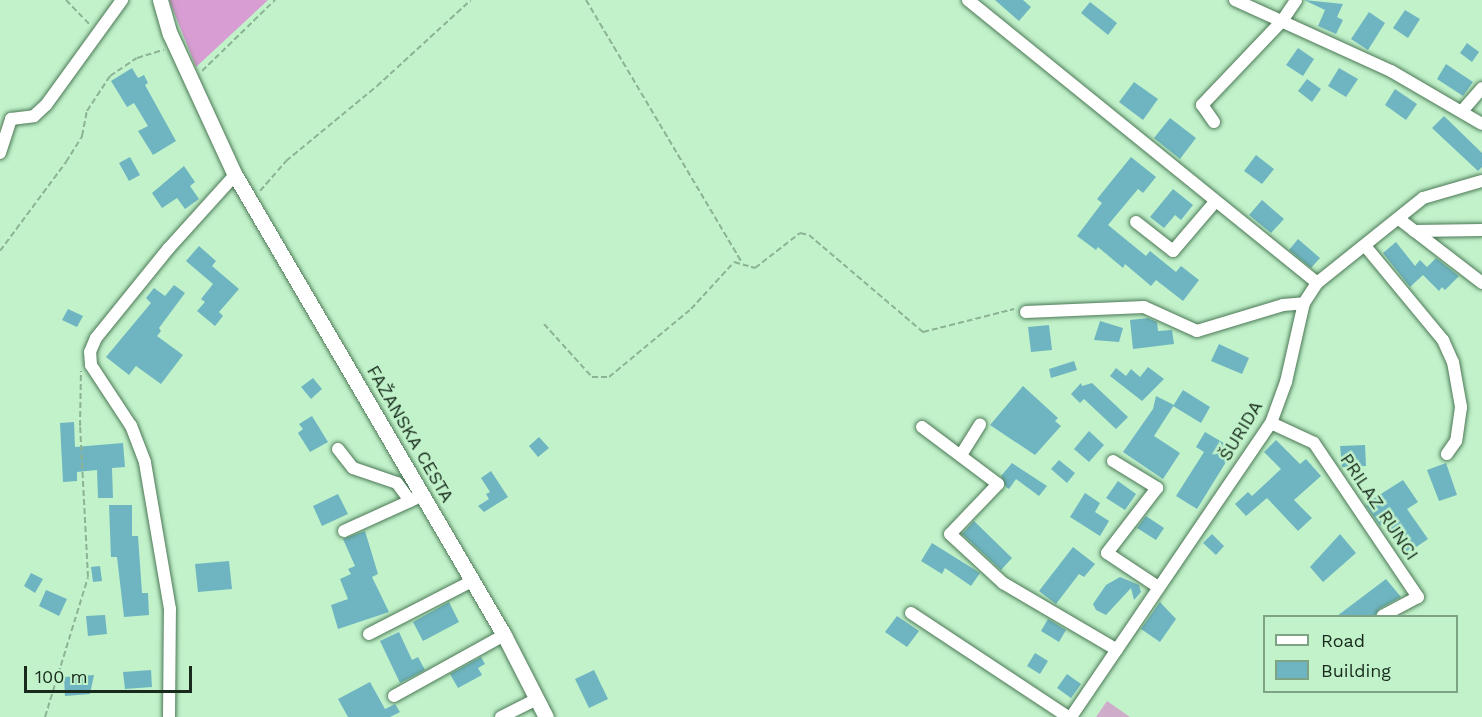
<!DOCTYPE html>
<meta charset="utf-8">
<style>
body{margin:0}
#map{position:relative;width:1482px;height:717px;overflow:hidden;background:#c1f2ca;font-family:"Work Sans",sans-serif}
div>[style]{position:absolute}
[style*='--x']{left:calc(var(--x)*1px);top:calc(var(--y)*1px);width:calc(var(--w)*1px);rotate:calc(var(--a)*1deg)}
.green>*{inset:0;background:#d0accb}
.forest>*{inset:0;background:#d89dd2}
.building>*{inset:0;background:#6fb5c1}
.path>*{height:2px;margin-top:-1px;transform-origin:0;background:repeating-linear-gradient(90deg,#8cb393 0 6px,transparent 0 9px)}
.roads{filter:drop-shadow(0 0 2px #4c7856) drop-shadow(0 0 2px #4c7856)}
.minor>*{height:12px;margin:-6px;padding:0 6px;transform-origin:6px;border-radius:6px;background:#fff}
.major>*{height:15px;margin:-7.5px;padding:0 7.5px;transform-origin:7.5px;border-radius:7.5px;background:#fff}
span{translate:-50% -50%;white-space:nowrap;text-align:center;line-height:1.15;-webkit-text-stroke:5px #c1f2ca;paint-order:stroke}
.street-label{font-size:18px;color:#172a1b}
.legend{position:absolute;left:1263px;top:615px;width:195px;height:78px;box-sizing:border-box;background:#c1f2ca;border:2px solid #7da284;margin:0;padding:8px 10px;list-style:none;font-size:18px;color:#172a1b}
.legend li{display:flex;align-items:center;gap:12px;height:30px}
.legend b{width:30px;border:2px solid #7da284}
.scale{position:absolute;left:24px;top:666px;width:168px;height:27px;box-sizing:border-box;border:3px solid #172a1b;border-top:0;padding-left:8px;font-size:18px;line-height:21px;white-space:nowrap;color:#172a1b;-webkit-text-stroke:4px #c1f2ca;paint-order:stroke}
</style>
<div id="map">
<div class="green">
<i style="clip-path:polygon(1107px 701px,1130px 717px,1096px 717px)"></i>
</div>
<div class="forest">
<i style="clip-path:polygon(169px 0,268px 0,196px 67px)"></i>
</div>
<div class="building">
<i style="clip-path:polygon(995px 0,1023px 0,1031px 7px,1019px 21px)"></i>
<i style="clip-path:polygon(1304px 0,1343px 4px,1337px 17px,1343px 20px,1336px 34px,1318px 26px,1325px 10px)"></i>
<i style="clip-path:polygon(1090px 2px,1117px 23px,1108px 35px,1081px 13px)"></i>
<i style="clip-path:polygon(1405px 10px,1420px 19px,1408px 38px,1393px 28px)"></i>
<i style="clip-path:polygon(1369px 12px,1385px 23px,1368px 50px,1351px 39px)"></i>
<i style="clip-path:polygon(1467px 43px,1479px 52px,1472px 62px,1460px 53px)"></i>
<i style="clip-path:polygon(1298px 48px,1314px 59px,1303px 76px,1286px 65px)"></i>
<i style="clip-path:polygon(1446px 64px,1473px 82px,1463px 96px,1437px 79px)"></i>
<i style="clip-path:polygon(132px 68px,138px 78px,144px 75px,148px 83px,145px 85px,176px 141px,153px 155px,138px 131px,148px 126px,134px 103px,127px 107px,111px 81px)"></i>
<i style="clip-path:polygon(1339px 68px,1358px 79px,1346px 97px,1328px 86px)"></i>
<i style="clip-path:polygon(1307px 79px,1321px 89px,1312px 102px,1298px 91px)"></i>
<i style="clip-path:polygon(1134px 82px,1158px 99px,1143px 120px,1119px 102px)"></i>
<i style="clip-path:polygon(1395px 89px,1417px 104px,1406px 120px,1385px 105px)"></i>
<i style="clip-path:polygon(1444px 116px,1482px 153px,1482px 167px,1478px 171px,1432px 128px)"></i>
<i style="clip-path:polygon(1170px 118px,1196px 138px,1180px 159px,1154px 138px)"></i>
<i style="clip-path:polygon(1256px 155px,1274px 169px,1262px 184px,1244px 171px)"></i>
<i style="clip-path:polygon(130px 157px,140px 175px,129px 181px,119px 163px)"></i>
<i style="clip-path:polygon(1131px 157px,1156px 177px,1143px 193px,1138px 189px,1108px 225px,1146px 256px,1150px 251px,1176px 272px,1181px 266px,1199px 280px,1183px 301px,1156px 280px,1151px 286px,1125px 264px,1123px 268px,1098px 247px,1096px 250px,1077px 236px,1102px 203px,1097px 199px)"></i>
<i style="clip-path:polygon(184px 166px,195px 182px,190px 186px,199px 199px,185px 209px,177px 198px,162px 208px,152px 193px)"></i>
<i style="clip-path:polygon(1173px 189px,1193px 205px,1181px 220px,1175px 215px,1164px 228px,1150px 217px)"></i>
<i style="clip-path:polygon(1262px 200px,1284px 219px,1271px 233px,1249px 215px)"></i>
<i style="clip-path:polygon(1298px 239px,1320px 258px,1311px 268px,1289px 250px)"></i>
<i style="clip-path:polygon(1396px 242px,1415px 266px,1420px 260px,1427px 267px,1436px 258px,1459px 276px,1445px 290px,1442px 287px,1439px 291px,1423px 275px,1410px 287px,1383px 253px)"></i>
<i style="clip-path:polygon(199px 246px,216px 261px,212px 266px,239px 289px,219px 312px,223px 316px,215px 326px,197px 311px,205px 302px,201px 299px,213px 284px,186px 261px)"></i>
<i style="clip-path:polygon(174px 285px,185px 293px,159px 328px,161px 331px,157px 336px,183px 355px,161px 384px,136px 366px,129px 375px,106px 357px,151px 303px,146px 298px,154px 288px,165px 296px)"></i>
<i style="clip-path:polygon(68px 309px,83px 316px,77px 327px,62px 320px)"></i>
<i style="clip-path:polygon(1148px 318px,1157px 322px,1158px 331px,1172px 330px,1174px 344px,1133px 349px,1130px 320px)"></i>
<i style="clip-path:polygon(1100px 321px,1123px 328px,1119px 342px,1094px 340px)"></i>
<i style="clip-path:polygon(1049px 325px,1052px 350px,1031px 352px,1028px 327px)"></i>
<i style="clip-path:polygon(1219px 344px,1249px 358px,1242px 374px,1211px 361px)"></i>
<i style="clip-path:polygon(1074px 361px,1077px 370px,1051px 378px,1049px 369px)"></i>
<i style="clip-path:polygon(1148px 367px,1164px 379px,1142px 401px,1110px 376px,1116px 368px,1126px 376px,1131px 369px,1140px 377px)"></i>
<i style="clip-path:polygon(313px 378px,322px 389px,311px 399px,301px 387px)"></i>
<i style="clip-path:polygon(1081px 383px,1082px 386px,1092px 383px,1128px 417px,1116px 429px,1084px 399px,1080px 403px,1071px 394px)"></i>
<i style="clip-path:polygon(1023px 386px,1058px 418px,1055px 421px,1061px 426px,1035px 455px,990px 425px)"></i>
<i style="clip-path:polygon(1183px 390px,1210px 407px,1201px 423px,1173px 406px)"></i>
<i style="clip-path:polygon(1156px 396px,1174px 405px,1154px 436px,1180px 453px,1163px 479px,1123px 452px,1153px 409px)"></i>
<i style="clip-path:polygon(312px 416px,328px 442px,310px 452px,298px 433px,303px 429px,299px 424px)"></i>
<i style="clip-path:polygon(74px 422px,75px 447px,123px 443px,125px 467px,112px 468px,113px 498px,98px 498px,97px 470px,77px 472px,77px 481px,63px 482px,60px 423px)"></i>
<i style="clip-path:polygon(1089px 431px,1104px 445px,1089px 462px,1074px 449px)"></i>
<i style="clip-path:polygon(1205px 432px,1234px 449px,1197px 509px,1176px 496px,1204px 452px,1196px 447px)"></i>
<i style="clip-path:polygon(539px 437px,549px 448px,538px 457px,529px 446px)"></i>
<i style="clip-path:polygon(1276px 440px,1300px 464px,1306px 459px,1321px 476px,1294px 500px,1312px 518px,1298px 531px,1267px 498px,1246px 516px,1235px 504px,1248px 492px,1252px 496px,1281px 469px,1264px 452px)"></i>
<i style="clip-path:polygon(1365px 445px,1366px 466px,1342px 467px,1340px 446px)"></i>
<i style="clip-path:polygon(1059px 460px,1075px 473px,1067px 483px,1051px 469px)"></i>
<i style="clip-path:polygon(1012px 463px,1047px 486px,1039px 496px,1016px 479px,1009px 489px,1006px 487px,1001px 476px)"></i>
<i style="clip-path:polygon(1446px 463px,1457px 495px,1439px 501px,1427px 470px)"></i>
<i style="clip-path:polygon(491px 471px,508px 497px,484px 512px,478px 506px,489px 499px,486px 494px,490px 492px,481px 478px)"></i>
<i style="clip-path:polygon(1403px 480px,1418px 502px,1407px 509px,1428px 539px,1406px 554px,1385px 523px,1380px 526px,1365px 504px)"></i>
<i style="clip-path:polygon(1118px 481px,1136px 494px,1125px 510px,1106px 498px)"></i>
<i style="clip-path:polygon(1085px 493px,1100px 503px,1095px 512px,1109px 521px,1100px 536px,1070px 517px)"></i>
<i style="clip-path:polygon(338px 494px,348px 514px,322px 526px,313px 506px)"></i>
<i style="clip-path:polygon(109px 505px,132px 505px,132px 536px,138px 536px,142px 593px,148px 593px,149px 615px,124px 617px,117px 557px,111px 557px)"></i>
<i style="clip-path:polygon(1146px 516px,1164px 528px,1156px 540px,1137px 528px)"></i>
<i style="clip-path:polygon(974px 521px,1012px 558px,1001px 570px,962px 534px)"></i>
<i style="clip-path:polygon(365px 531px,378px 574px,372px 577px,389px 612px,338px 629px,331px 605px,348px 599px,340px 579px,351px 574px,348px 569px,355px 566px,343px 539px)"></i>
<i style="clip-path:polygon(1212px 534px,1224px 546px,1216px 555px,1203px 543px)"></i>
<i style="clip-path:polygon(1340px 534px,1356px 553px,1323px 582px,1310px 567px)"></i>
<i style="clip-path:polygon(932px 543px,980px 573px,971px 586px,945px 568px,942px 574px,921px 561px)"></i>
<i style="clip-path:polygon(1073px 547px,1095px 564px,1084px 577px,1079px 574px,1056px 604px,1039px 591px)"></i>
<i style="clip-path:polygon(229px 561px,232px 589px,198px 592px,195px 564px)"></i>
<i style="clip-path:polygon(100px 566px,102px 581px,93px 582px,91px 567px)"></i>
<i style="clip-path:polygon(31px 573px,43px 579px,35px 593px,24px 586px)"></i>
<i style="clip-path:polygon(1120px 577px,1139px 585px,1141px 592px,1134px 600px,1131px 588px,1106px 615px,1096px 610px,1093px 604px,1106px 585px)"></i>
<i style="clip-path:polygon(1386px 579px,1401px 597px,1379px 609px,1375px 616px,1337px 616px)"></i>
<i style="clip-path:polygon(46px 590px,67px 599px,59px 616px,39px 606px)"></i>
<i style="clip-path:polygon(449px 602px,459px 622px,423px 641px,413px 622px)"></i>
<i style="clip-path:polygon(1160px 602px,1176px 619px,1160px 642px,1141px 629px)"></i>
<i style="clip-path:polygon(105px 615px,107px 634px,88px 636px,86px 616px)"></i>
<i style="clip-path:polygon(897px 616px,919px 631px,907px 647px,885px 632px)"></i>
<i style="clip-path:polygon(1048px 619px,1066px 630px,1059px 642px,1041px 631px)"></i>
<i style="clip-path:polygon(399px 632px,412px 660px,418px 657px,425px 670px,400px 683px,380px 641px)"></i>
<i style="clip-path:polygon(1035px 653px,1048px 661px,1040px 674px,1027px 666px)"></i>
<i style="clip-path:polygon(481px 657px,485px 664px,478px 668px,482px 675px,458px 688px,450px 674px)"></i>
<i style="clip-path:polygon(151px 670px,152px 687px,125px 689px,123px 672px)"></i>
<i style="clip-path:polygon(594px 670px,608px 699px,589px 708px,575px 679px)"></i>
<i style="clip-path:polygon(1067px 674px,1081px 684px,1071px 698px,1057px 688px)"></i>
<i style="clip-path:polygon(94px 675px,90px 694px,65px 696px,64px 677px)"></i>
<i style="clip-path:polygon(370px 682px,385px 709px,395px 704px,400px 712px,390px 717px,348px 717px,338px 699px)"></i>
</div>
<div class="path">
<i style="--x:66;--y:0;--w:35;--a:46"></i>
<i style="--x:586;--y:0;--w:306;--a:59.3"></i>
<i style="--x:202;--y:71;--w:102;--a:-44.2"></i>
<i style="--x:260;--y:191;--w:40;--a:-49"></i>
<i style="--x:286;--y:161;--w:118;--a:-39.5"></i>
<i style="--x:377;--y:86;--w:127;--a:-42.5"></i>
<i style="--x:0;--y:251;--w:111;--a:-53.4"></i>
<i style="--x:66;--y:162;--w:31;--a:-58"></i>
<i style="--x:82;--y:136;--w:25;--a:-79"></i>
<i style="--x:87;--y:111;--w:42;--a:-56.7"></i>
<i style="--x:110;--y:76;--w:32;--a:-34"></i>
<i style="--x:137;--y:58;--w:28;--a:-17"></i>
<i style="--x:544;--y:324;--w:72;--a:47.8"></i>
<i style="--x:592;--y:377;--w:17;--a:0"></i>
<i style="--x:609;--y:377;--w:107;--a:-39.7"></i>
<i style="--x:691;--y:309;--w:64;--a:-47.5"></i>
<i style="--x:734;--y:262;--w:22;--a:16"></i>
<i style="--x:755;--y:268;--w:57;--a:-37.9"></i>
<i style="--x:800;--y:233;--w:9;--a:13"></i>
<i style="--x:809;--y:235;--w:150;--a:40.4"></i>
<i style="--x:923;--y:332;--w:94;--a:-14.2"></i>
<i style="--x:45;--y:717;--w:146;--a:-72.9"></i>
<i style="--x:88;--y:577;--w:151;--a:-93"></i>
<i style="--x:80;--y:426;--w:55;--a:-89"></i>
</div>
<div class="roads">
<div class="minor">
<i style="--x:968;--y:0;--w:449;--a:39"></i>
<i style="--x:1235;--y:0;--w:171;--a:24.5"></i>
<i style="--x:1391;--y:71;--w:105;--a:30.2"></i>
<i style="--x:1463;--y:110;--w:29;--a:-49"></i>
<i style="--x:1214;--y:122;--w:21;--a:-125"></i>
<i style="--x:1202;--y:105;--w:116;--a:-46.4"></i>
<i style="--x:1282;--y:21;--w:25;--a:-56"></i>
<i style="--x:0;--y:153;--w:36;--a:-72"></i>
<i style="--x:11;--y:119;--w:23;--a:-7"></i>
<i style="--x:34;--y:116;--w:16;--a:-43"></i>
<i style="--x:46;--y:105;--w:130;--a:-54.1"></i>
<i style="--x:1399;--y:219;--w:105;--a:37.6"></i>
<i style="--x:1136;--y:222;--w:47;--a:38.1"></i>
<i style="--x:1173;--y:251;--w:63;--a:-49.5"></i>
<i style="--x:1414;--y:231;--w:68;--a:-0.8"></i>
<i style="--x:1366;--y:247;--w:121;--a:50.4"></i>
<i style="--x:1443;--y:340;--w:24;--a:66"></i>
<i style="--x:1453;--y:362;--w:46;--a:79.9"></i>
<i style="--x:1461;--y:407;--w:34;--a:98"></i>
<i style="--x:1456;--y:441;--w:16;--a:125"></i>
<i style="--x:1026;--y:312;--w:118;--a:-2.4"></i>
<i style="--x:1144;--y:307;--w:58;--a:24.4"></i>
<i style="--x:1197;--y:331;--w:90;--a:-16.8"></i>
<i style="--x:1283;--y:305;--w:21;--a:-5"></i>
<i style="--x:1271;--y:423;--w:47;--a:24.9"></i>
<i style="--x:1314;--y:443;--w:186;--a:56"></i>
<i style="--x:1418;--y:597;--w:40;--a:152"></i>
<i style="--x:922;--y:427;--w:95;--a:36.9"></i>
<i style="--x:998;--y:484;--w:69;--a:133.8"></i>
<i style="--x:950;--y:534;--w:72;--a:42.8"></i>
<i style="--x:1003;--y:583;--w:132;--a:30.4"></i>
<i style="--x:338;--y:449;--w:24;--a:52"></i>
<i style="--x:353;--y:468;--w:46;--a:18.8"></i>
<i style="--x:397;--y:483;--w:22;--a:54"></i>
<i style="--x:410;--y:501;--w:14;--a:-25"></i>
<i style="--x:961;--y:455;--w:36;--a:-58"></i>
<i style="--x:1113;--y:461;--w:52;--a:31.5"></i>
<i style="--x:1157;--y:488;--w:82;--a:127.6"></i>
<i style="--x:1107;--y:553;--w:61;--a:33.7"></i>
<i style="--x:344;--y:531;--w:72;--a:-24.4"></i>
<i style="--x:911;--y:613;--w:188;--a:33.5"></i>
<i style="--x:369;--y:634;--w:116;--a:-27.2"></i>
<i style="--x:394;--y:696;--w:126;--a:-29"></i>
<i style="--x:169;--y:717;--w:108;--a:-89.5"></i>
<i style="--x:170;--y:609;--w:149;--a:-99.7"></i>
<i style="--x:145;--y:462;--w:39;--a:-111"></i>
<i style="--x:131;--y:426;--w:73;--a:-123.3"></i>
<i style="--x:91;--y:365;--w:13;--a:-94"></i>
<i style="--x:90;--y:352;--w:15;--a:-67"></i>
<i style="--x:96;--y:338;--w:116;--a:-51"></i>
<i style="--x:169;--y:248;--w:98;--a:-47.9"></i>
<i style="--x:501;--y:717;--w:40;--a:-26.6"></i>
<i style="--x:1071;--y:717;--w:356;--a:-55.8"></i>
<i style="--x:1271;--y:423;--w:44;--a:-69.9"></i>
<i style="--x:1286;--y:382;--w:81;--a:-77.2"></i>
<i style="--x:1304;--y:303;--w:24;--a:-57"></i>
<i style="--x:1317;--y:283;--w:136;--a:-38.7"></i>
<i style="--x:1423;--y:198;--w:61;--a:-16.1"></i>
</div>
<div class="major">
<i style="--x:160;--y:0;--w:35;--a:74"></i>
<i style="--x:170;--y:34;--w:155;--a:65.3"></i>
<i style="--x:235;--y:175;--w:533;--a:59.68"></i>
<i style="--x:504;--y:635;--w:92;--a:62.9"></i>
</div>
</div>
<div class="street-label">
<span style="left:1241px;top:431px;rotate:-59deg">ŠURIDA</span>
<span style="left:410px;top:434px;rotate:60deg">FAŽANSKA CESTA</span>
<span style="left:1379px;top:507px;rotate:56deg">PRILAZ RUNCI</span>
</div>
<ul class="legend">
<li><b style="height:8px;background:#fff"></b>Road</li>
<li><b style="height:16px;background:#6fb5c1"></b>Building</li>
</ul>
<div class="scale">100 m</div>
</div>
